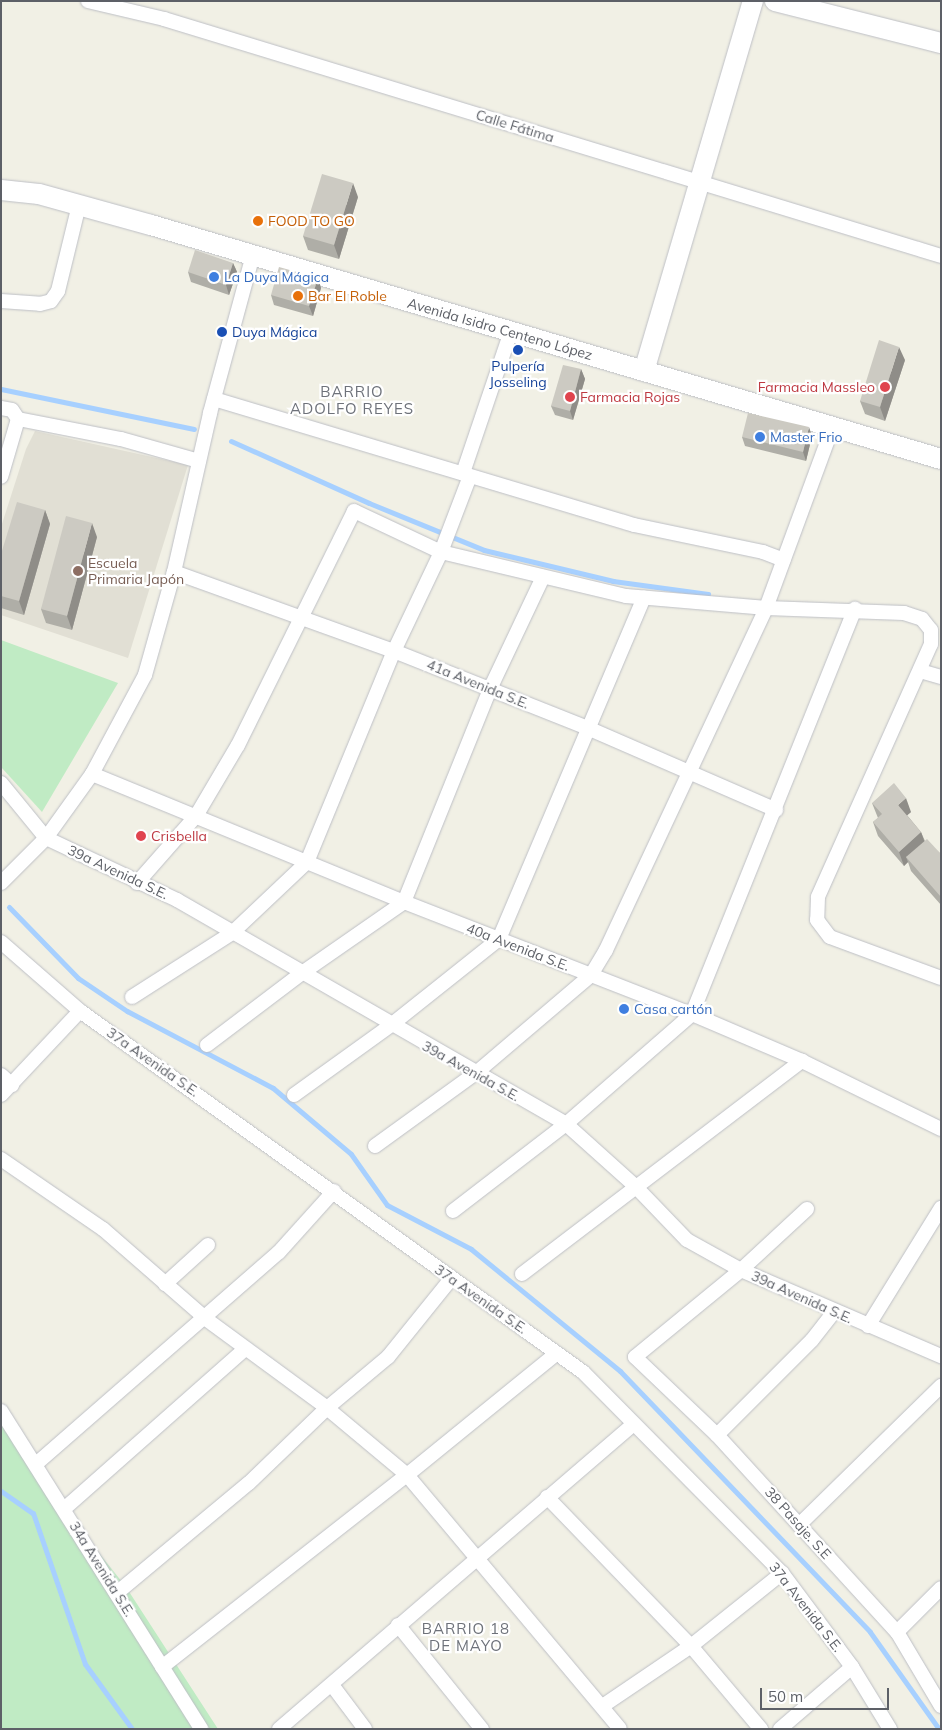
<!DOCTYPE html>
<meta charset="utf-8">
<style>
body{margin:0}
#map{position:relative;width:942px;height:1730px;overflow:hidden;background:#f1f0e5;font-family:Mulish,sans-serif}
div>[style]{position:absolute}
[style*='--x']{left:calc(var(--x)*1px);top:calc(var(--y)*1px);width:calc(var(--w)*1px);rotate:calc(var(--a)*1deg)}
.education>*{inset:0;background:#e1dfd4}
.green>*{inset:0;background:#c0ebc4}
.stream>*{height:5px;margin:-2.5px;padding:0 2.5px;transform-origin:2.5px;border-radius:2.5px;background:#a7d0ff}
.roads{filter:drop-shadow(0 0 1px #bdbfc5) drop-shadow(0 0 1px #bdbfc5)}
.street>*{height:14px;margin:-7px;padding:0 7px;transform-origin:7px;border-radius:7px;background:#fff}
.secondary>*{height:20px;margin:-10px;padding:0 10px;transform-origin:10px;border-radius:10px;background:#fff}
.wall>*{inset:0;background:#afaea7}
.shaded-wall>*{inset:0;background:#8f8d88}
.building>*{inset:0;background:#cccac2}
.dots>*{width:14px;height:14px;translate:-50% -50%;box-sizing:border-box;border:2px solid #fff;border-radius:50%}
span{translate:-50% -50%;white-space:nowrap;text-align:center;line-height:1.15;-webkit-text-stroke:4.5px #fff;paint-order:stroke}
.street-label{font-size:14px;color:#5d6067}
.food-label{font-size:14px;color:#c56008}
.left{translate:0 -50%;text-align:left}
.shop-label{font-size:14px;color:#366cbe}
.transit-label{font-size:14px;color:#164399}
.health-label{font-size:14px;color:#be3a42}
.right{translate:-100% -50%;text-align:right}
.education-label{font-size:14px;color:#785e54}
.neighbourhood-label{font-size:15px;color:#6e727a;letter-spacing:1px}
.frame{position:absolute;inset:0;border:2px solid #5d6067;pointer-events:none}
.scale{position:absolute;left:760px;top:1688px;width:129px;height:22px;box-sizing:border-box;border:2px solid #5d6067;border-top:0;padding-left:6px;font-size:15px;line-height:18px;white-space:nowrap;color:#5d6067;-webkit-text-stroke:4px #fff;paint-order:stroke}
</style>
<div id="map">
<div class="education">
<i style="clip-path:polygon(35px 431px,188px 465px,128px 658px,1px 615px,1px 527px,26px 449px)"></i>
</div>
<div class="green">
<i style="clip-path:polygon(1px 640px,118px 683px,42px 812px,1px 767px)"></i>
<i style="clip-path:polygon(1px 1411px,64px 1509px,126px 1587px,218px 1729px,1px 1729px)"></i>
</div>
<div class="stream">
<i style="--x:1;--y:389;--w:197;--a:11.7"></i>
<i style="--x:231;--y:441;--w:151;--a:24.2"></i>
<i style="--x:369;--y:503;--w:124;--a:22.2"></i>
<i style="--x:484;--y:550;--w:133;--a:13.5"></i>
<i style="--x:613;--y:581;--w:96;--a:7.8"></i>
<i style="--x:9;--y:907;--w:99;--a:45.8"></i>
<i style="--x:78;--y:978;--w:59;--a:34"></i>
<i style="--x:127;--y:1011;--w:165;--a:27.8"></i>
<i style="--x:273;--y:1088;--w:102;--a:40.2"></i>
<i style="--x:351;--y:1154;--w:62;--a:54.8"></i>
<i style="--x:387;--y:1205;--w:95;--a:27.6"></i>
<i style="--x:471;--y:1249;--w:193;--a:39.3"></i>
<i style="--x:620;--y:1371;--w:361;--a:46.2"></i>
<i style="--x:870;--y:1632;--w:119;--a:54.6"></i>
<i style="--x:1;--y:1491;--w:39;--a:35"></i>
<i style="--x:33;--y:1513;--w:160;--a:71"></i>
<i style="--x:85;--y:1664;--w:80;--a:54.1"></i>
</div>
<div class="roads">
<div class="street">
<i style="--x:88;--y:1;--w:78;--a:13.3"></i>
<i style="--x:164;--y:19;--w:812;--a:16.96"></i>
<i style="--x:1;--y:301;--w:39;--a:4"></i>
<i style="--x:40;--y:304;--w:11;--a:-15"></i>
<i style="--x:51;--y:301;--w:12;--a:-55"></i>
<i style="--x:58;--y:291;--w:89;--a:-76.3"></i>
<i style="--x:214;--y:399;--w:438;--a:16.7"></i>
<i style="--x:634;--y:525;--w:132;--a:11.8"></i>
<i style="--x:763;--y:552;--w:22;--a:21"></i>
<i style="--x:1;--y:408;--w:11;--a:10"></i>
<i style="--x:12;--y:410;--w:11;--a:56"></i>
<i style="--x:18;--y:419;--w:60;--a:106.3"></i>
<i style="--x:18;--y:419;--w:105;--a:11"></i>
<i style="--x:121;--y:439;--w:81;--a:15.8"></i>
<i style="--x:463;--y:473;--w:147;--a:-71.3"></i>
<i style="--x:174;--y:572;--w:234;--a:19.8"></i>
<i style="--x:394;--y:651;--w:211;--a:21.7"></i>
<i style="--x:590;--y:729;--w:203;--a:23.5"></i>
<i style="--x:920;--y:671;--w:22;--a:16"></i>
<i style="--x:92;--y:774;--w:337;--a:22.3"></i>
<i style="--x:404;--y:902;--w:309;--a:21.3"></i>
<i style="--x:692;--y:1014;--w:120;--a:23.1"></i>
<i style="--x:802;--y:1061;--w:155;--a:26.1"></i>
<i style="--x:1;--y:783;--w:71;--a:50.7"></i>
<i style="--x:46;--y:838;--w:145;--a:25.3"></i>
<i style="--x:177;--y:900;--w:449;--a:29.9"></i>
<i style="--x:566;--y:1124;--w:93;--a:41.9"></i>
<i style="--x:635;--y:1186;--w:75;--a:46.1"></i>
<i style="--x:687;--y:1240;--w:62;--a:29.1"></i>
<i style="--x:741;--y:1270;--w:218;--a:23.3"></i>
<i style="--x:1;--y:883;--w:64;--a:-45"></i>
<i style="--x:46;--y:838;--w:79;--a:-54.3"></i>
<i style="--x:92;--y:774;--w:112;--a:-61.8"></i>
<i style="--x:145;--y:675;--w:107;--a:-74.3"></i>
<i style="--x:174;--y:572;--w:163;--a:-77.2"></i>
<i style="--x:210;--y:413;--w:164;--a:-74.8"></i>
<i style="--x:137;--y:883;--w:89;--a:-48.6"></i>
<i style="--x:196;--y:816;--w:82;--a:-59.4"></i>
<i style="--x:238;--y:745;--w:261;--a:-63.6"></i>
<i style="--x:354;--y:511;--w:96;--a:25.2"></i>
<i style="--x:441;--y:552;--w:190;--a:13.4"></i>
<i style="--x:626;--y:596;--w:141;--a:4.9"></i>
<i style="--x:766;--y:608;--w:138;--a:2.1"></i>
<i style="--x:904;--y:613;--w:19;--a:18"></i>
<i style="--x:922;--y:619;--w:14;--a:51"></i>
<i style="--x:931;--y:630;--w:14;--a:90"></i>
<i style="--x:931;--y:644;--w:277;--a:114.1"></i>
<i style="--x:818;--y:897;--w:23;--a:92"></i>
<i style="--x:817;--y:920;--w:21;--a:53"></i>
<i style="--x:830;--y:937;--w:118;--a:20.3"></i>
<i style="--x:1;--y:942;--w:105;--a:41.1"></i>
<i style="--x:80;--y:1011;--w:619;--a:35.67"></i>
<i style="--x:583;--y:1372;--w:283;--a:45.3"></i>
<i style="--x:782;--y:1573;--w:117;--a:53.3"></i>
<i style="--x:852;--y:1667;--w:73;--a:58.5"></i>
<i style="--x:132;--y:997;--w:119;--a:-32.6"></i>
<i style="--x:232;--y:933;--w:103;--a:-43.4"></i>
<i style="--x:307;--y:862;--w:228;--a:-67.6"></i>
<i style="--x:394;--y:651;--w:110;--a:-64.6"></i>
<i style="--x:441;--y:552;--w:81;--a:-69.1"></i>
<i style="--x:207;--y:1045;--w:119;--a:-37.2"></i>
<i style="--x:302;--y:973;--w:124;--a:-34.8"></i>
<i style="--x:404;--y:902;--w:230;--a:-68"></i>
<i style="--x:490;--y:689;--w:124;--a:-64.7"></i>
<i style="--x:1;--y:1075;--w:15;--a:42"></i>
<i style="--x:1;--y:1095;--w:115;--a:-46.8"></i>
<i style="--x:294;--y:1095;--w:120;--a:-35.8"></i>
<i style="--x:391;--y:1025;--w:138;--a:-38.5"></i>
<i style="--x:499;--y:939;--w:371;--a:-67"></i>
<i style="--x:375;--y:1146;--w:125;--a:-35.9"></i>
<i style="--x:476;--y:1073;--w:151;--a:-40.4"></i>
<i style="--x:591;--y:975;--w:29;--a:-59"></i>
<i style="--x:606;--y:950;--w:378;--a:-64.9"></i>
<i style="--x:766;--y:608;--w:194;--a:-69.8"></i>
<i style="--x:1;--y:1159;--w:124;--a:34.5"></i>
<i style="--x:103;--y:1229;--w:137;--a:41.1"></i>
<i style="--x:206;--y:1319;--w:150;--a:36.3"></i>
<i style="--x:327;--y:1408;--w:104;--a:39.9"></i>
<i style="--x:407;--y:1475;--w:331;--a:50"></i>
<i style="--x:807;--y:1209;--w:90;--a:137.3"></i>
<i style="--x:741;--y:1270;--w:137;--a:140.6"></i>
<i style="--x:635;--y:1357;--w:113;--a:43.6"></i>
<i style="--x:717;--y:1435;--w:267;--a:47.6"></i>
<i style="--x:897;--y:1632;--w:86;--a:59.3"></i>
<i style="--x:453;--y:1211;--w:143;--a:-37.6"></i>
<i style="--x:566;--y:1124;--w:167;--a:-41.1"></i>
<i style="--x:692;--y:1014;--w:437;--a:-68.1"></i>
<i style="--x:522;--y:1274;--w:352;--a:-37.3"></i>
<i style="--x:165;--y:1284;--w:58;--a:-42.2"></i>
<i style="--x:868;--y:1326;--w:139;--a:-58.3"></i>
<i style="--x:1;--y:1411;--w:376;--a:57.8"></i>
<i style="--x:717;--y:1435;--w:134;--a:-45"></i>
<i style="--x:812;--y:1340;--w:37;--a:-52"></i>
<i style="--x:36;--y:1464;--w:322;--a:-41.1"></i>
<i style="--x:279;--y:1252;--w:82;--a:-48"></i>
<i style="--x:547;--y:1497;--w:207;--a:46"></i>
<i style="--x:691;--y:1646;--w:109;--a:49.9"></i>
<i style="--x:64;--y:1509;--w:242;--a:-41.5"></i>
<i style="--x:799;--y:1525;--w:199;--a:-44.4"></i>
<i style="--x:118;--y:1592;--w:170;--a:-39.8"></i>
<i style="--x:249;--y:1483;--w:108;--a:-43.9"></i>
<i style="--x:327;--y:1408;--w:80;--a:-39.9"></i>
<i style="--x:388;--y:1357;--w:100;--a:-51.1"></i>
<i style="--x:398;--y:1625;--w:134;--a:51.1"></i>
<i style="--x:897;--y:1632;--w:62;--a:-45"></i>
<i style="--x:162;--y:1667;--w:311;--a:-38.1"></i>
<i style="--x:407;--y:1475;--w:193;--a:-39.1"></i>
<i style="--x:332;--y:1685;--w:55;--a:53.1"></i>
<i style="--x:604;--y:1705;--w:105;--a:-34.1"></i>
<i style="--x:691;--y:1646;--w:117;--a:-38.7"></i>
<i style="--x:279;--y:1729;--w:467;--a:-40.7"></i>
<i style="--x:780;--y:1729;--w:95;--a:-40.7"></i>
</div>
<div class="secondary">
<i style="--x:775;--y:1;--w:171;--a:14.2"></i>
<i style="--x:1;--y:190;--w:38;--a:6"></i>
<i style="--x:39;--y:194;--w:116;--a:15.5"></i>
<i style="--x:151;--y:225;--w:824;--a:16.5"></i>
<i style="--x:644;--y:371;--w:386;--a:-73.6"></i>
</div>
</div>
<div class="wall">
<i style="clip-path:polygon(358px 197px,339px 259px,308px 250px,303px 236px)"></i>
<i style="clip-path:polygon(233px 263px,237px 272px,229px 295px,191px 282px,188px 272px)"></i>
<i style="clip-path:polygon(318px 278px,321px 288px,313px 316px,274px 305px,271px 295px)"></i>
<i style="clip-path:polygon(905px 360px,885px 421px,865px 414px,860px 401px)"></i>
<i style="clip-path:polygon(581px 369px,585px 379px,573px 420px,555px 415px,551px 406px)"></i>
<i style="clip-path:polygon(812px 436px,806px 461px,745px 446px,742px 437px)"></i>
<i style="clip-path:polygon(45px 510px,50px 524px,24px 615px,1px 608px,1px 554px)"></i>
<i style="clip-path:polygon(97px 537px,72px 630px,46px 623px,41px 609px)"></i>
<i style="clip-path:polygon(872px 803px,911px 812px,907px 815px,921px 832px,925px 841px,941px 854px,941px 905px,911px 871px,908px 862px,904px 866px,878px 836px,873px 822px,878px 818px)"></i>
</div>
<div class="shaded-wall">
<i style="clip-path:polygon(353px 183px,358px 197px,339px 259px,334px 245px)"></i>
<i style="clip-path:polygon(233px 263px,237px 272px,229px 295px,226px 285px)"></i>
<i style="clip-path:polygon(318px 278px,321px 288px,313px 316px,309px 306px)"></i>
<i style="clip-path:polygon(899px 347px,905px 360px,885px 421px,880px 407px)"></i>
<i style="clip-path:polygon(581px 369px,585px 379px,573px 420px,570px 411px)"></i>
<i style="clip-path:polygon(809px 427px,812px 436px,806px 461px,803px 452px)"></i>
<i style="clip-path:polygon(45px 510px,50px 524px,24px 615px,19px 601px)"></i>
<i style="clip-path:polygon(92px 523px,97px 537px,72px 630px,67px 616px)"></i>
<i style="clip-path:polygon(906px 798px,911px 812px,903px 819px,898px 805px)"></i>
<i style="clip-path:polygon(921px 832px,926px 846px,906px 857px,908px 862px,904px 866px,899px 852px)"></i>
</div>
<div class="building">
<i style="clip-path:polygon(322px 174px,353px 183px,334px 245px,303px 236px)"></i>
<i style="clip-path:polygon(195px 250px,233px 263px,226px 285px,188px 272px)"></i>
<i style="clip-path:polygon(279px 267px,318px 278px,309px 306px,271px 295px)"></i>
<i style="clip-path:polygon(879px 340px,899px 347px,880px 407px,860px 401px)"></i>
<i style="clip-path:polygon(563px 365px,581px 369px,570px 411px,551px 406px)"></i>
<i style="clip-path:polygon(748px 413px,809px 427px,803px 452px,742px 437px)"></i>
<i style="clip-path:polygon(17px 502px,45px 510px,19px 601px,1px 596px,1px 554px)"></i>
<i style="clip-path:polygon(66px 516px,92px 523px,67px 616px,41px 609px)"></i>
<i style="clip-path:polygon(894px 783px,906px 798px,898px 805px,921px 832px,899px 852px,873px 822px,882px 814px,872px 803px)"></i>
<i style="clip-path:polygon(927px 839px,941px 854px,941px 897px,906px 857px)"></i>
</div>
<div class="dots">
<i style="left:258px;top:221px;background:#e8710a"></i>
<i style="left:214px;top:277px;background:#3f7fe0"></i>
<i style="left:298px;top:296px;background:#e8710a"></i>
<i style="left:222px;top:332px;background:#1a4fb4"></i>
<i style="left:518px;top:350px;background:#1a4fb4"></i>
<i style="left:885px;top:387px;background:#e0444e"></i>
<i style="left:570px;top:397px;background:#e0444e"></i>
<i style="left:760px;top:437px;background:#3f7fe0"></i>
<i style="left:78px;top:571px;background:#8d6e63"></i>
<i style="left:141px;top:836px;background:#e0444e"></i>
<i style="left:624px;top:1009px;background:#3f7fe0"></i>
</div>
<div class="street-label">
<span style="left:515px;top:126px;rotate:17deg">Calle Fátima</span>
<span style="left:500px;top:329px;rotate:16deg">Avenida Isidro Centeno López</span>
<span style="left:478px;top:684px;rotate:22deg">41a Avenida S.E.</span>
<span style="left:118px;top:872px;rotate:25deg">39a Avenida S.E.</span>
<span style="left:518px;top:947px;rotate:21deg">40a Avenida S.E.</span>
<span style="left:153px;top:1062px;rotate:35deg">37a Avenida S.E.</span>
<span style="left:471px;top:1071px;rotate:29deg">39a Avenida S.E.</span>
<span style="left:802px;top:1297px;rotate:24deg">39a Avenida S.E.</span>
<span style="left:481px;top:1299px;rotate:35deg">37a Avenida S.E.</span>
<span style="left:798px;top:1523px;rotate:48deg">38 Pasaje. S.E</span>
<span style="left:102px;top:1569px;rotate:58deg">34a Avenida S.E.</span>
<span style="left:806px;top:1607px;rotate:52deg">37a Avenida S.E.</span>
</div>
<div class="food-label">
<span class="left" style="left:268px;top:221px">FOOD TO GO</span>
<span class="left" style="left:308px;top:296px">Bar El Roble</span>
</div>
<div class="shop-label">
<span class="left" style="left:224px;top:277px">La Duya Mágica</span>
<span class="left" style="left:770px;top:437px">Master Frio</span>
<span class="left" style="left:634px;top:1009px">Casa cartón</span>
</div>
<div class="transit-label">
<span class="left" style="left:232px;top:332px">Duya Mágica</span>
<span style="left:518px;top:374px">Pulpería<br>Josseling</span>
</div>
<div class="health-label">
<span class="right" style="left:875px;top:387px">Farmacia Massleo</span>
<span class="left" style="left:580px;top:397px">Farmacia Rojas</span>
<span class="left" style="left:151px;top:836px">Crisbella</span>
</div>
<div class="education-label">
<span class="left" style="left:88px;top:571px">Escuela<br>Primaria Japón</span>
</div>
<div class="neighbourhood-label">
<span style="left:352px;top:400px">BARRIO<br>ADOLFO REYES</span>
<span style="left:466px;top:1637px">BARRIO 18<br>DE MAYO</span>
</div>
<div class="frame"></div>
<div class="scale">50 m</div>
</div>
